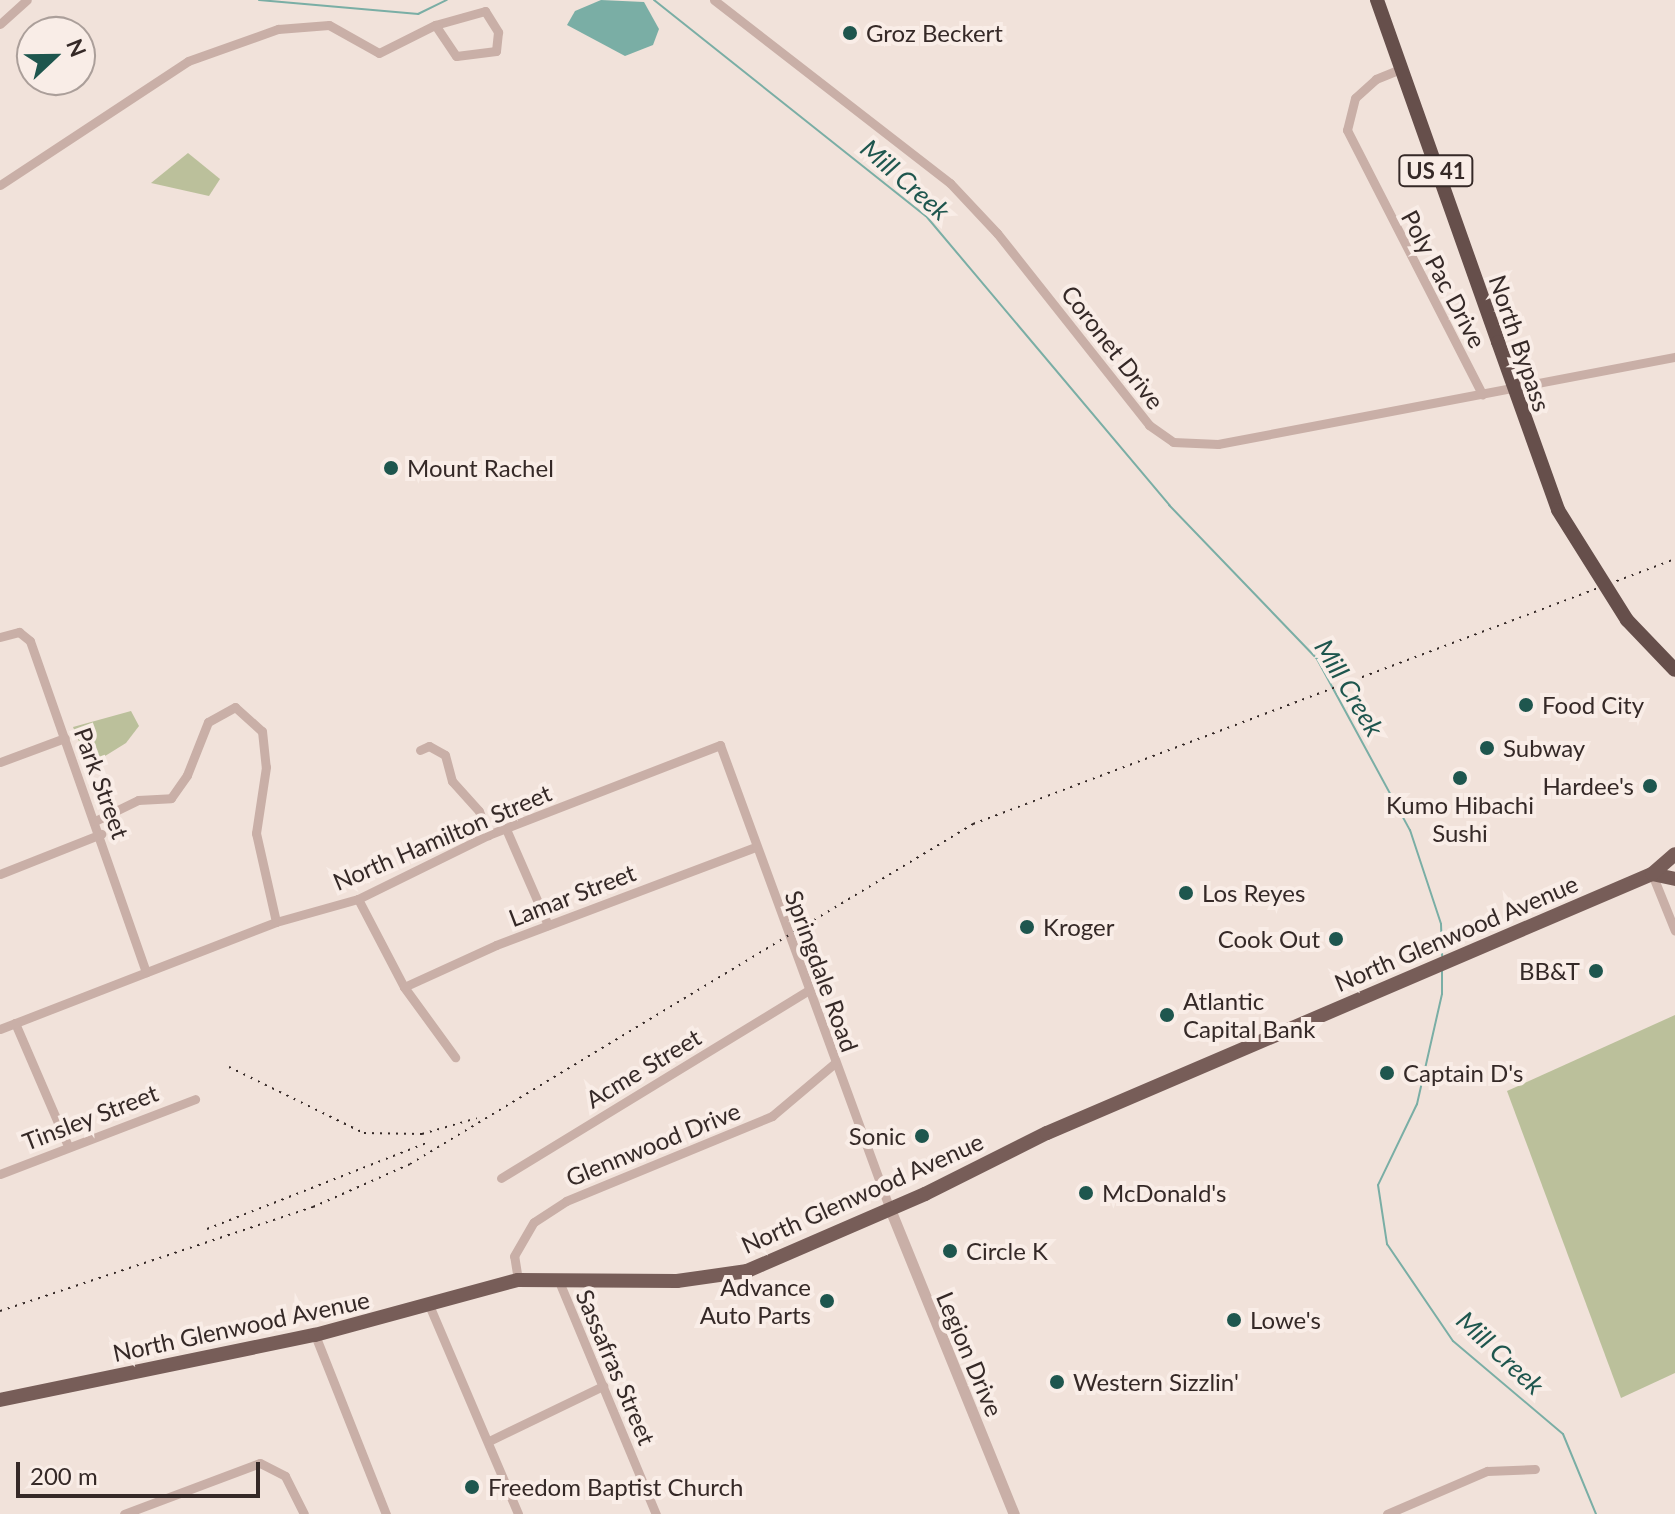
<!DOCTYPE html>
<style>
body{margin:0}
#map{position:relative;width:1675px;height:1514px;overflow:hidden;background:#f1e2da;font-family:Lato,sans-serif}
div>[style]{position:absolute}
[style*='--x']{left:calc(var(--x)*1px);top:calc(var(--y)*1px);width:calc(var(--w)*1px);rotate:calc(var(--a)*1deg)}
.green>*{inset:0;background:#bbc09b}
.water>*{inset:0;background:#7aaea5}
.stream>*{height:2px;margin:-1px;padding:0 1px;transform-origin:1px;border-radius:1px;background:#7aaea5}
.minor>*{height:9px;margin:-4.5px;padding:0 4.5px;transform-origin:4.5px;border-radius:4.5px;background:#c9afa7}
.tertiary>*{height:11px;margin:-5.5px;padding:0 5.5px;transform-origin:5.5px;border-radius:5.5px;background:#c9afa7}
.primary>*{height:14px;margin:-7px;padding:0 7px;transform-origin:7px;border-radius:7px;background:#775d58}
.trunk>*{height:14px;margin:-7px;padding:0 7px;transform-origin:7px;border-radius:7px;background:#664f4b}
.rail>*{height:2px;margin-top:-1px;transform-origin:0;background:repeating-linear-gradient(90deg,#352927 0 2px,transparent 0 8px)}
.trunk-bridge>*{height:14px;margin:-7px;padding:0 7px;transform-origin:7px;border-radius:7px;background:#664f4b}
.dots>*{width:22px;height:22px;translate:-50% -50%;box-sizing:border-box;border:4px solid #f9ede7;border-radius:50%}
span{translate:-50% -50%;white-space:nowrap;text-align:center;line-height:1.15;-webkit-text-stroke:8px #f9ede7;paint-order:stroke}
.shield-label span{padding:2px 6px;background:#f9ede7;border:2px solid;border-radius:6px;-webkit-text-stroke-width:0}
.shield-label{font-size:22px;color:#352927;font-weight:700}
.poi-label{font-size:24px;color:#352927}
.left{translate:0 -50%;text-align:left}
.right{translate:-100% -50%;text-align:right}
.street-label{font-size:24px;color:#352927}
.water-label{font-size:26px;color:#1e564e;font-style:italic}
.north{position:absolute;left:16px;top:16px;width:80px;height:80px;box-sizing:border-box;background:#f9ede7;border:2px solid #ab9f9a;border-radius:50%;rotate:68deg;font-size:22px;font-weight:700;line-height:32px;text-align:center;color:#352927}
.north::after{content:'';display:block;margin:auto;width:28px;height:36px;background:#1e564e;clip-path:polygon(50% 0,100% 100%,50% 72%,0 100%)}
.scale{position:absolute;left:16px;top:1462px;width:244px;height:36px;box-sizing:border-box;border:4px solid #352927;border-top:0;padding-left:10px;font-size:24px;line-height:28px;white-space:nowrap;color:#352927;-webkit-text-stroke:6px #f9ede7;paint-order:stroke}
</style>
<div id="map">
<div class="green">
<i style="clip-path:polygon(188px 153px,220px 179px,209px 196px,151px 183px)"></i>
<i style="clip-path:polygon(131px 711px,139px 726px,126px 743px,89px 766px,73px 727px)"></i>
<i style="clip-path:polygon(1675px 1015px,1675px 1373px,1621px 1398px,1507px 1091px)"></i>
</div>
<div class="water">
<i style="clip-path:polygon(601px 0,644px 2px,659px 29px,653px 45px,625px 56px,567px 25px,575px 11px)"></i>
</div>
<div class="stream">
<i style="--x:259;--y:0;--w:160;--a:5"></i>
<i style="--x:418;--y:14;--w:32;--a:-26"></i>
<i style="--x:654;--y:0;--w:347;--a:38.5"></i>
<i style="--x:926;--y:216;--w:378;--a:49.9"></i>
<i style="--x:1169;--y:505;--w:214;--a:46.1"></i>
<i style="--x:1317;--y:659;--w:195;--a:61.5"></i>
<i style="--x:1410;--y:830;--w:99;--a:71.7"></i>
<i style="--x:1441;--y:924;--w:32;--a:88"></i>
<i style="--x:1442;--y:970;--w:24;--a:90"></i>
<i style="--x:1442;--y:994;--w:113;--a:102.8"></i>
<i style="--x:1417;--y:1104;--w:90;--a:115.7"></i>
<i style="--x:1378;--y:1185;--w:60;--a:81.3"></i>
<i style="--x:1387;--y:1244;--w:117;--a:55.8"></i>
<i style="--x:1453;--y:1341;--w:144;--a:40.2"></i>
<i style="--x:1563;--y:1434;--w:87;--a:67.6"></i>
</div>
<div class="minor">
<i style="--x:714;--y:0;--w:299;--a:37.8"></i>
<i style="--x:950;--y:183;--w:69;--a:46.8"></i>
<i style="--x:997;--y:233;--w:245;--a:51.6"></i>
<i style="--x:1149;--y:425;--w:29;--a:35"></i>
<i style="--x:1173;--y:442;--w:45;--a:2.5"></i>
<i style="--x:1218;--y:444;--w:465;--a:-10.8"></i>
<i style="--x:0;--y:24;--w:36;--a:-42"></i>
<i style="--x:1398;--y:70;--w:24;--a:158"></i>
<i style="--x:1376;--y:79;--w:28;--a:138"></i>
<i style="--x:1355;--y:98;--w:33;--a:104"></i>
<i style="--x:1347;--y:130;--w:297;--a:62.9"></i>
<i style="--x:0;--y:185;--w:225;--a:-33.4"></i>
<i style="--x:188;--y:61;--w:96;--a:-19.6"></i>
<i style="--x:278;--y:29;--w:51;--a:-4.5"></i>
<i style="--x:329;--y:25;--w:57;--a:29.2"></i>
<i style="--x:379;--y:53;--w:63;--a:-26.6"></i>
<i style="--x:435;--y:25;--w:52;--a:-15.6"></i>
<i style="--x:485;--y:11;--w:25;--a:58"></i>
<i style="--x:498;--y:32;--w:19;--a:96"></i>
<i style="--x:496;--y:51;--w:40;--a:172.9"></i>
<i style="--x:456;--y:56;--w:37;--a:-124"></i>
<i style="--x:0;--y:637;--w:20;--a:-15"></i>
<i style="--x:19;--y:632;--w:14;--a:39"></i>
<i style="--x:30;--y:641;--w:351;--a:70.7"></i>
<i style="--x:420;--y:750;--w:10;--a:-24"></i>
<i style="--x:429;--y:746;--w:18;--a:29"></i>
<i style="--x:445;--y:755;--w:27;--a:75"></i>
<i style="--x:452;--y:781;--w:40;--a:48"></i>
<i style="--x:479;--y:811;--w:26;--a:69"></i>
<i style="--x:0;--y:762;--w:69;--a:-20.3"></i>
<i style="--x:95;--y:821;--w:48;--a:-26"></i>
<i style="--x:138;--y:800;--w:33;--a:-3"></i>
<i style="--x:171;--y:798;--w:28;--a:-55"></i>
<i style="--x:187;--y:775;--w:57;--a:-68.4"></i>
<i style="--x:208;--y:722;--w:31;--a:-29"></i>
<i style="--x:235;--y:707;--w:36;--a:42"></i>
<i style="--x:262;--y:731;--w:36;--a:84"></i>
<i style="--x:266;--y:767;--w:67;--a:98.6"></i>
<i style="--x:256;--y:833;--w:91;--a:77.3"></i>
<i style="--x:506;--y:829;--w:105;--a:66.4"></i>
<i style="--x:0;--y:874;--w:109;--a:-21.6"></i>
<i style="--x:1652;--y:874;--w:61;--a:68"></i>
<i style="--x:358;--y:899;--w:99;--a:62.4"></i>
<i style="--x:404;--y:987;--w:87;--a:53.9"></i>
<i style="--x:404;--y:987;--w:101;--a:-24.5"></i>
<i style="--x:496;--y:945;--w:278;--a:-20.7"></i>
<i style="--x:15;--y:1023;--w:134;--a:66.7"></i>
<i style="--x:0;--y:1029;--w:296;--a:-21.2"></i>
<i style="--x:276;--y:922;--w:85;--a:-15.7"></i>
<i style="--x:358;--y:899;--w:145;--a:-26.2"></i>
<i style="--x:488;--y:835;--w:249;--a:-21.2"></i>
<i style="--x:720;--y:745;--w:494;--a:69.9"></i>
<i style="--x:0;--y:1174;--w:209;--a:-21"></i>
<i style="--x:501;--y:1178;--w:359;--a:-31.4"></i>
<i style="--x:558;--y:1279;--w:255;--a:67.4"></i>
<i style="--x:518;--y:1280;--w:24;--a:-99"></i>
<i style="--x:514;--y:1256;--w:39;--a:-60"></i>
<i style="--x:534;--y:1222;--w:38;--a:-33"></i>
<i style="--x:566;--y:1201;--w:223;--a:-22.4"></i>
<i style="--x:772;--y:1116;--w:82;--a:-40.1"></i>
<i style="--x:429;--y:1305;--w:227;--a:66.9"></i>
<i style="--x:315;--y:1335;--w:193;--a:68.4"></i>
<i style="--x:489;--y:1441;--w:127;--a:-25.8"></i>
<i style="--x:124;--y:1514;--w:145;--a:-20.6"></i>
<i style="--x:260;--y:1463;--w:28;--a:27"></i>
<i style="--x:285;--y:1476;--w:42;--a:63.4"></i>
<i style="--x:1387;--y:1514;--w:109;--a:-23.3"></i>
<i style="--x:1487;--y:1471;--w:48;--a:-2.4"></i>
</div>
<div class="tertiary">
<i style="--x:890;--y:1209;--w:329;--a:67.9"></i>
</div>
<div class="primary">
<i style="--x:1652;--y:874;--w:24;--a:12"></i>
<i style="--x:0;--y:1400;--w:322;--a:-11.7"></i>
<i style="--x:315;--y:1335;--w:210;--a:-15.2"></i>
<i style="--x:518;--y:1280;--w:159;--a:0.4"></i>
<i style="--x:677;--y:1281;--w:71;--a:-8.1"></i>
<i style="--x:747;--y:1271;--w:194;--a:-23.4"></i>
<i style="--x:925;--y:1194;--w:136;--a:-26.6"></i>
<i style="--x:1047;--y:1133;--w:658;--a:-23.18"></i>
<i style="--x:1652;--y:874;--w:30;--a:-41"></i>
</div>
<div class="trunk">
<i style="--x:1377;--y:0;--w:363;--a:70.5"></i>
<i style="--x:1627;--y:620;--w:69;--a:46.2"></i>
</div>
<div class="rail">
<i style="--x:229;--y:1067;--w:150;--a:26.1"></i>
<i style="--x:364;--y:1133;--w:58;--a:1"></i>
<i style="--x:422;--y:1134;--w:57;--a:-16.2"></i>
<i style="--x:207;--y:1229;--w:238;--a:-21.4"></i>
<i style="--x:0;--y:1311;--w:330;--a:-18.4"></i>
<i style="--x:313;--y:1207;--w:106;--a:-23.9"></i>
<i style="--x:410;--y:1164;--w:658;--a:-31.13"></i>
<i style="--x:973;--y:824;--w:750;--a:-20.68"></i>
</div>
<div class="trunk-bridge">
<i style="--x:1498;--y:342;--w:178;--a:70.3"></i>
<i style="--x:1558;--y:510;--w:130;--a:57.9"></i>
</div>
<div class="dots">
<i style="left:850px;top:33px;background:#1e564e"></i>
<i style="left:391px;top:468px;background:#1e564e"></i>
<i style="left:1526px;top:705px;background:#1e564e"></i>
<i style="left:1487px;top:748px;background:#1e564e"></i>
<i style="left:1460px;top:778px;background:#1e564e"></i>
<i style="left:1650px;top:786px;background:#1e564e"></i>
<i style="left:1186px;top:893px;background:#1e564e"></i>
<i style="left:1027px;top:927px;background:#1e564e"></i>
<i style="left:1336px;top:939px;background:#1e564e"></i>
<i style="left:1596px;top:971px;background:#1e564e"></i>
<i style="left:1167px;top:1015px;background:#1e564e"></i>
<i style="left:1387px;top:1073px;background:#1e564e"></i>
<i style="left:922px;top:1136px;background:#1e564e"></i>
<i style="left:1086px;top:1193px;background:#1e564e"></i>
<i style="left:950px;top:1251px;background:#1e564e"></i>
<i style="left:827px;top:1301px;background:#1e564e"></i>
<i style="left:1234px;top:1320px;background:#1e564e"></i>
<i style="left:1057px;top:1382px;background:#1e564e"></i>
<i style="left:472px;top:1487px;background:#1e564e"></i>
</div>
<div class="shield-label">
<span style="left:1436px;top:171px">US 41</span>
</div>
<div class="poi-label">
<span class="left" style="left:866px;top:33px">Groz Beckert</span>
<span class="left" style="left:407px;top:468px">Mount Rachel</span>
<span class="left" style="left:1542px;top:705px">Food City</span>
<span class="left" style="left:1503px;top:748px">Subway</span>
<span class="right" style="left:1634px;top:786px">Hardee's</span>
<span style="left:1460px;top:819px">Kumo Hibachi<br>Sushi</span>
<span class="left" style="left:1202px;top:893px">Los Reyes</span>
<span class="left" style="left:1043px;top:927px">Kroger</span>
<span class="right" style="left:1320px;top:939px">Cook Out</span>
<span class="right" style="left:1580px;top:971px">BB&amp;T</span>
<span class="left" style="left:1183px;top:1015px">Atlantic<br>Capital Bank</span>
<span class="left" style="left:1403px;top:1073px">Captain D's</span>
<span class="right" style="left:906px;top:1136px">Sonic</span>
<span class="left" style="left:1102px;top:1193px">McDonald's</span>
<span class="left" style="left:966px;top:1251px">Circle K</span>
<span class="right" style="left:811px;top:1301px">Advance<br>Auto Parts</span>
<span class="left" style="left:1250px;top:1320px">Lowe's</span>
<span class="left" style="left:1073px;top:1382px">Western Sizzlin'</span>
<span class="left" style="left:488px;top:1487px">Freedom Baptist Church</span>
</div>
<div class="street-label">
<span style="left:1444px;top:279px;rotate:62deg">Poly Pac Drive</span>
<span style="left:1520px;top:343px;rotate:71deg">North Bypass</span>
<span style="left:1113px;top:347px;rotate:52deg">Coronet Drive</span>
<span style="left:102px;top:783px;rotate:70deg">Park Street</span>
<span style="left:442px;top:837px;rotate:-23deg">North Hamilton Street</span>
<span style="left:572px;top:895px;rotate:-21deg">Lamar Street</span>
<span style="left:1456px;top:933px;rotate:-23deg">North Glenwood Avenue</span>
<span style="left:822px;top:971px;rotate:70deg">Springdale Road</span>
<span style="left:643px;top:1068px;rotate:-31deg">Acme Street</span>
<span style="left:90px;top:1117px;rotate:-21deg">Tinsley Street</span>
<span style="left:653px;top:1144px;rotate:-22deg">Glennwood Drive</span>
<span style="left:862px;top:1193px;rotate:-24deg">North Glenwood Avenue</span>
<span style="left:241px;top:1326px;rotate:-12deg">North Glenwood Avenue</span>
<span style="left:970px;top:1354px;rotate:67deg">Legion Drive</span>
<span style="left:616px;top:1367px;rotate:67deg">Sassafras Street</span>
</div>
<div class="water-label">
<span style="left:905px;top:180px;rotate:41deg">Mill Creek</span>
<span style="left:1349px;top:688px;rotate:59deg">Mill Creek</span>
<span style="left:1500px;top:1353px;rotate:43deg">Mill Creek</span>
</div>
<div class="north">N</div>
<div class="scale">200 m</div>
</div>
